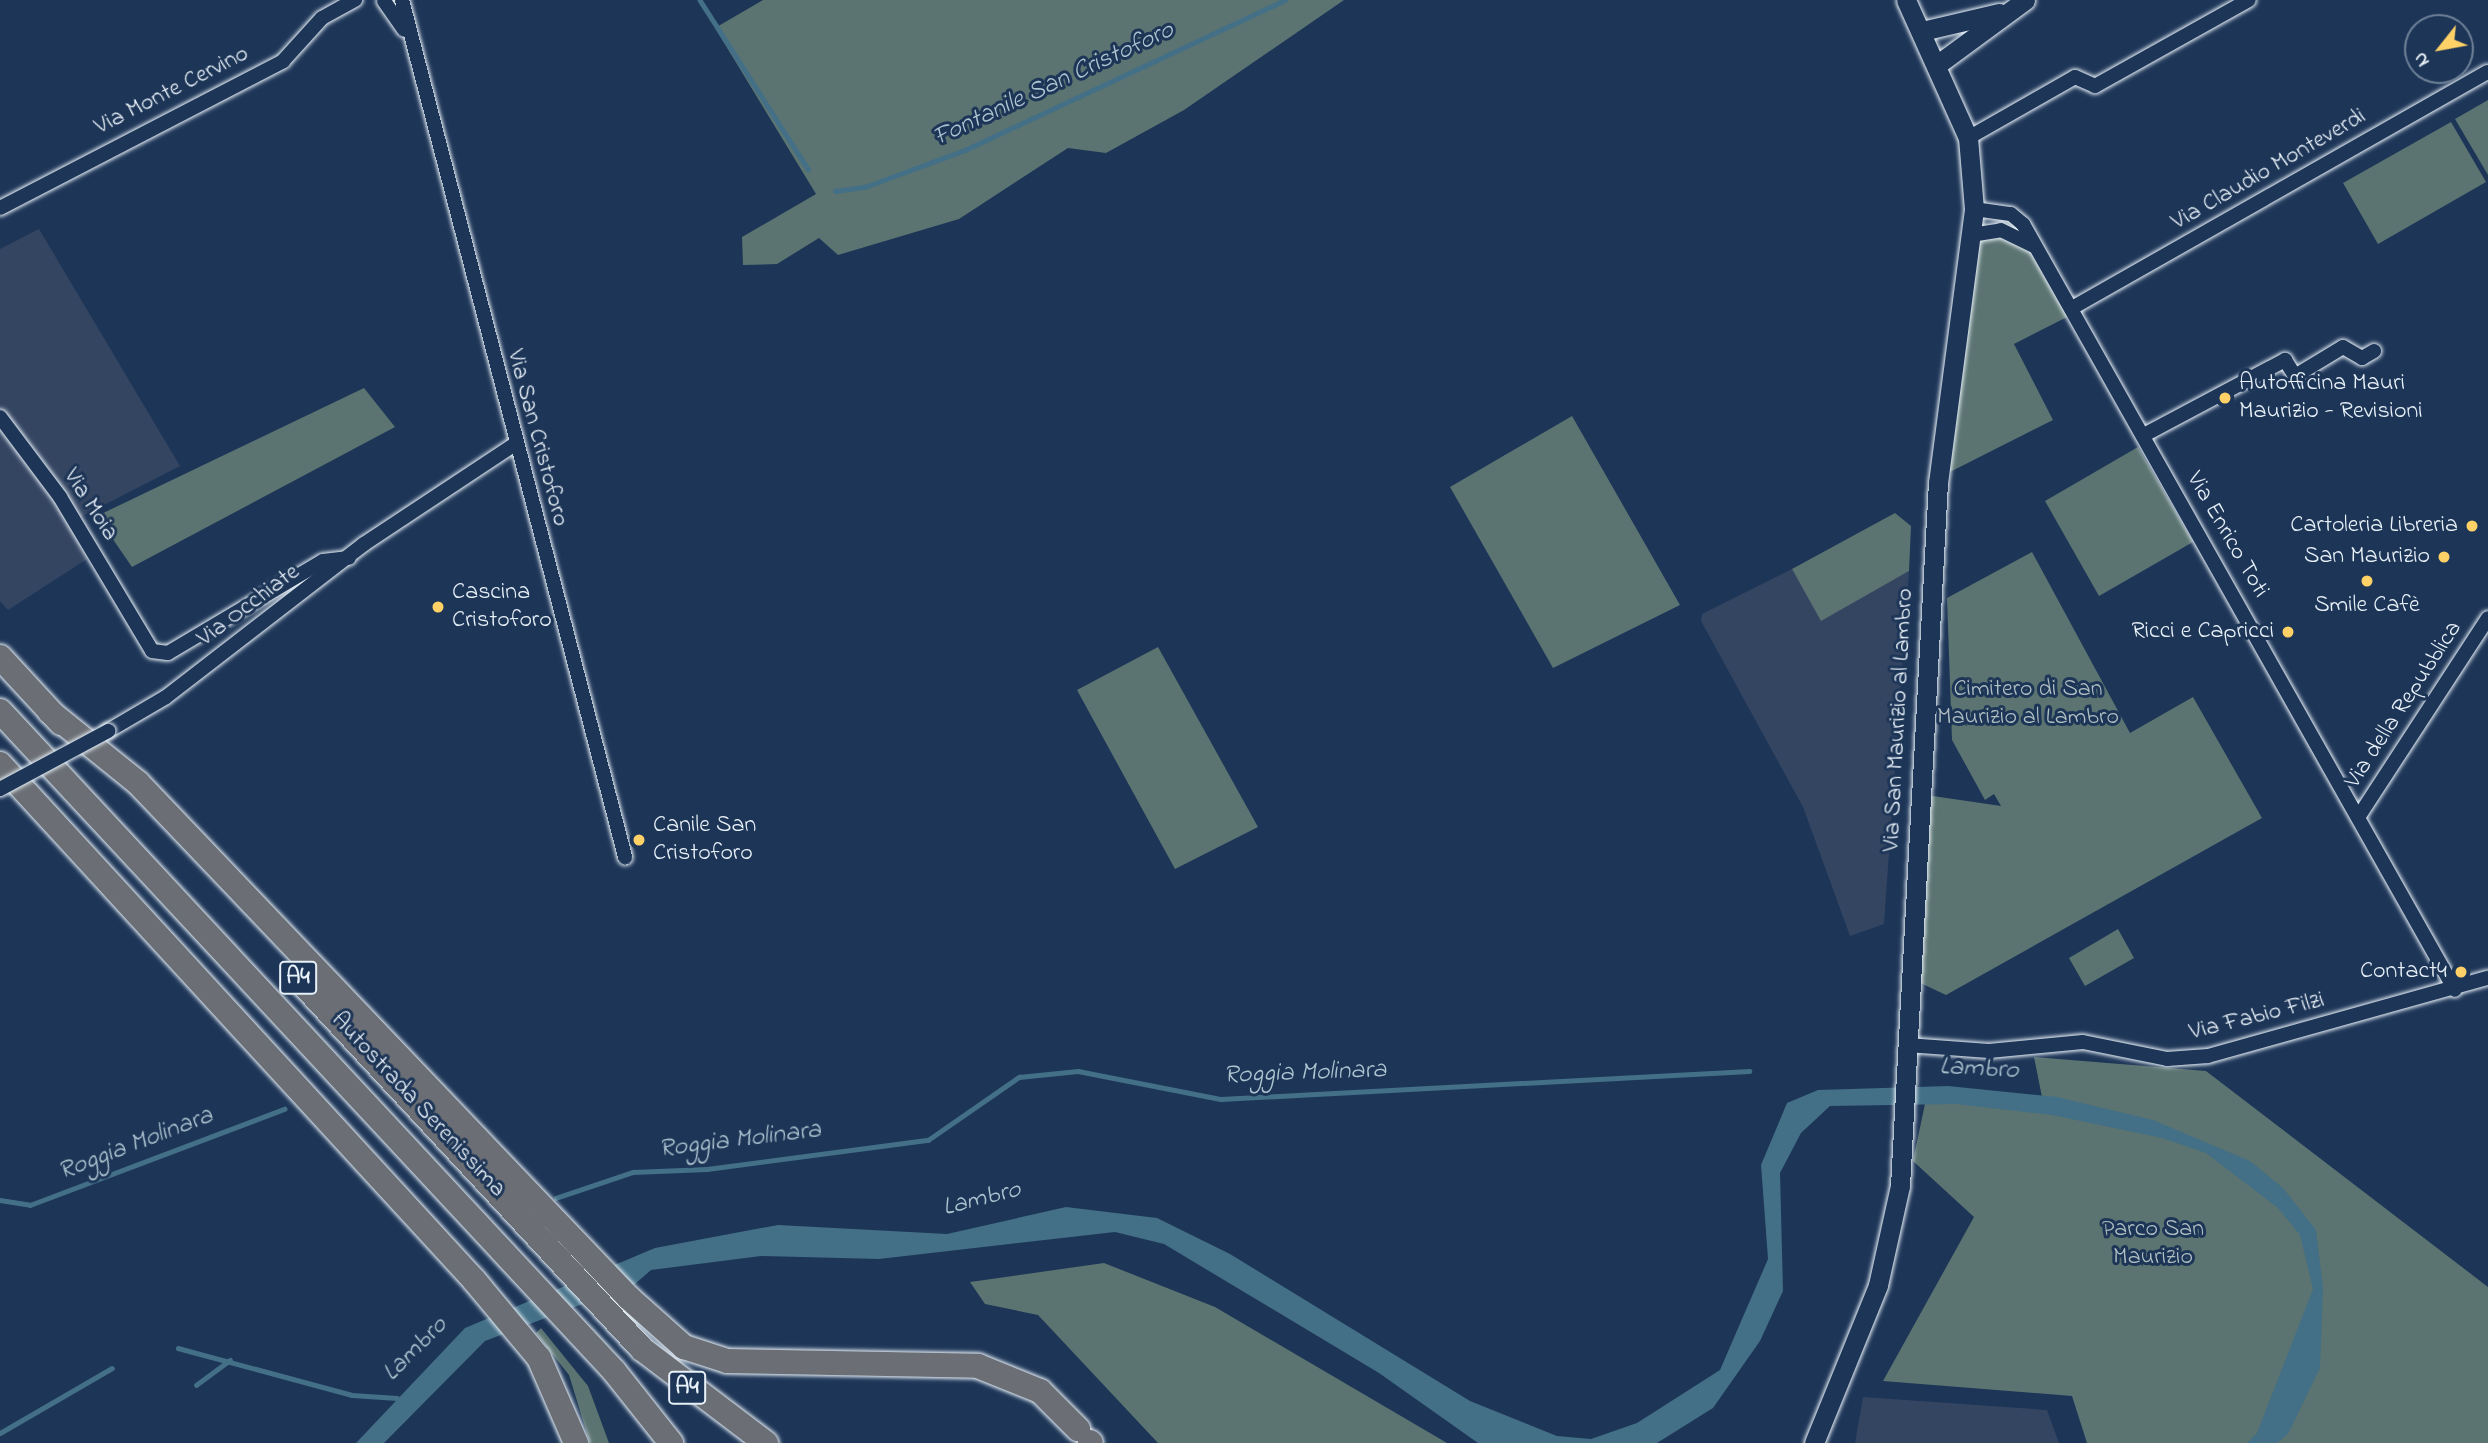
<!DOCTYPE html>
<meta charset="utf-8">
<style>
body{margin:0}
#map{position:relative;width:2488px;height:1443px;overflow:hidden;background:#1d3557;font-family:"Indie Flower",sans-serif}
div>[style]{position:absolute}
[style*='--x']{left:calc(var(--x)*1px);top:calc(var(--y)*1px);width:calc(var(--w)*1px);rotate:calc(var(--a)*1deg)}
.built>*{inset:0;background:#344562}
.green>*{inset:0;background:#5b7471}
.water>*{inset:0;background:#436f87}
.stream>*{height:4.5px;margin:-2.25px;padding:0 2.25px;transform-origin:2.25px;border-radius:2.25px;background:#436f87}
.roads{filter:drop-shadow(0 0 2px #e8f1f8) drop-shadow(0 0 2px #e8f1f8)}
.street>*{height:14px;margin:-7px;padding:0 7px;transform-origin:7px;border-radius:7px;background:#1d3557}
.secondary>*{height:19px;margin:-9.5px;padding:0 9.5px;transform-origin:9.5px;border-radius:9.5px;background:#1d3557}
.highway>*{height:24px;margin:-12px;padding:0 12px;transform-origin:12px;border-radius:12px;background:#6b6f75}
.bridges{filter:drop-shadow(0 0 2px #e8f1f8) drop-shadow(0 0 2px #e8f1f8)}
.street-bridge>*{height:14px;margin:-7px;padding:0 7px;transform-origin:7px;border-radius:7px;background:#1d3557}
.dots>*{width:19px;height:19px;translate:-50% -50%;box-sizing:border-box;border:4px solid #1d3557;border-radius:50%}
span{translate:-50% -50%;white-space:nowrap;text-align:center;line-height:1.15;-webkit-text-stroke:6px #1d3557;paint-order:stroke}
.shield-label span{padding:2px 5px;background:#1d3557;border:2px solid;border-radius:5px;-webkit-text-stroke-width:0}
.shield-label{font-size:23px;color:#e8f1f8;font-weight:700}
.street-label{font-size:24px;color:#e8f1f8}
.poi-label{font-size:24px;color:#e8f1f8}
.left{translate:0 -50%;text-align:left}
.right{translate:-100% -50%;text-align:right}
.park-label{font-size:24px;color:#b0bfc2}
.water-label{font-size:26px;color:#aec4d0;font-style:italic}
.north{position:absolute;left:2404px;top:14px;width:70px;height:70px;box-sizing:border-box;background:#1d3557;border:2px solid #6e8097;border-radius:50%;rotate:239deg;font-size:19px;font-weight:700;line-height:28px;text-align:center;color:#e8f1f8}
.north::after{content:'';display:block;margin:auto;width:24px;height:32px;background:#ffd166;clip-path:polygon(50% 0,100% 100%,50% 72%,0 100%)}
</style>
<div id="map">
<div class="built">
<i style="clip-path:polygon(39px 229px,180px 466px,69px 523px,87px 559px,8px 610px,0 601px,0 249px)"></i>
<i style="clip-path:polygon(1792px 569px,1821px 620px,1909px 571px,1884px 924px,1850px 936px,1803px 807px,1701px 621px,1702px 614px)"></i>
<i style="clip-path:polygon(1863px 1397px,2047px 1410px,2059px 1443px,1855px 1443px)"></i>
</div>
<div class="green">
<i style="clip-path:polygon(763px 0,1344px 0,1184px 110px,1106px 153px,1068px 148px,959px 219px,838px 255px,819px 238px,777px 264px,743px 265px,742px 237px,816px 194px,715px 28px)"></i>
<i style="clip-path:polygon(2488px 100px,2488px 175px,2455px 119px)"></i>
<i style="clip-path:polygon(2451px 122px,2486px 182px,2378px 244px,2343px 183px)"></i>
<i style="clip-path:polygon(1999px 233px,2027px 245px,2069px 316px,2014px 344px,2053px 420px,1942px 476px,1973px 244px)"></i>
<i style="clip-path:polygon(364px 388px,395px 427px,132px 567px,97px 516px)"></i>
<i style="clip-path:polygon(1572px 416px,1680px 605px,1553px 668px,1450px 487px)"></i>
<i style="clip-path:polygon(2138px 447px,2193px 542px,2099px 596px,2045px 501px)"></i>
<i style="clip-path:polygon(1895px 513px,1911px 526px,1909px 571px,1821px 621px,1792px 569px)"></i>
<i style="clip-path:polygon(2032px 552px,2130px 733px,2193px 697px,2262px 818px,1946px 995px,1912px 979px,1926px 795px,2001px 806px,1994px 794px,1985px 800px,1952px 740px,1947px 598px)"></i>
<i style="clip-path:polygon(1158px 647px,1258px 827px,1175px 869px,1077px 690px)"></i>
<i style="clip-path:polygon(2118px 929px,2134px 958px,2085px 986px,2069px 958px)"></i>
<i style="clip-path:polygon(2034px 1057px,2206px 1071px,2488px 1287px,2488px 1443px,2087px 1443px,2072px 1396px,1883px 1381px,1974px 1217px,1913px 1161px,1927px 1094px,2043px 1102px)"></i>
<i style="clip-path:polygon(1104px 1263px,1215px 1307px,1447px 1443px,1158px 1443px,1038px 1315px,985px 1304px,970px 1282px)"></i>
<i style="clip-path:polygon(541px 1328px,588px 1386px,609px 1443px,590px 1443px,569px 1375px,536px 1333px)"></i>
</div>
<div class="water">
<i style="clip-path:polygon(1948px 1086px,2057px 1097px,2153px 1120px,2250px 1161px,2283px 1188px,2316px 1230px,2323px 1287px,2320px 1368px,2288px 1434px,2277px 1443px,2247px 1443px,2257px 1433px,2313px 1289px,2300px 1235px,2278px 1208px,2206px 1153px,2162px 1138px,2052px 1115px,1956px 1104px,1830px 1106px,1801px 1133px,1780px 1173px,1783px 1291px,1760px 1341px,1713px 1408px,1657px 1443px,1478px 1443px,1379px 1373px,1164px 1244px,1115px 1232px,879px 1259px,761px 1256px,651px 1270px,635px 1284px,485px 1341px,384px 1443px,356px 1443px,465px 1328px,655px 1248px,778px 1225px,947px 1234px,1066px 1207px,1157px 1218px,1230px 1254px,1470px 1401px,1557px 1436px,1591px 1439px,1637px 1423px,1720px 1370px,1768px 1259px,1761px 1165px,1787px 1103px,1818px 1090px)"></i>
</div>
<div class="stream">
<i style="--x:700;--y:0;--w:201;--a:57.4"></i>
<i style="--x:835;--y:191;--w:30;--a:-8"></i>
<i style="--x:865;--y:187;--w:107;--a:-20.3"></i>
<i style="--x:965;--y:150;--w:353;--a:-25.1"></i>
<i style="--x:556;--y:1198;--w:81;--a:-18.7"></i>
<i style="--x:633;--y:1172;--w:74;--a:-2.3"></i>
<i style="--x:707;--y:1169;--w:223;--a:-7.5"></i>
<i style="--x:928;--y:1140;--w:111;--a:-34.7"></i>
<i style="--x:1019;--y:1077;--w:59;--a:-5.8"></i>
<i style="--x:1078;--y:1071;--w:146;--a:11.1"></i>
<i style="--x:1221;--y:1099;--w:529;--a:-3.04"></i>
<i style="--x:0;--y:1200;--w:30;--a:9"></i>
<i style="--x:30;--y:1205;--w:272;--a:-20.7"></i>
<i style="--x:178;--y:1348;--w:180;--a:15.1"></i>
<i style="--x:352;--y:1395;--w:45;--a:3.8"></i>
<i style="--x:196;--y:1385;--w:42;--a:-36.3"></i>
<i style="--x:0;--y:1433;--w:129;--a:-30.1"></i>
</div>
<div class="roads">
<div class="street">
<i style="--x:402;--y:0;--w:886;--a:75.41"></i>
<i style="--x:384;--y:1;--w:35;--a:55"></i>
<i style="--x:1968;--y:138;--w:123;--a:-29.7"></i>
<i style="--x:2075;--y:77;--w:22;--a:24"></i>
<i style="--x:2095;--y:86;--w:176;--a:-29.2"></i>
<i style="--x:0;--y:208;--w:319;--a:-27.4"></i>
<i style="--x:283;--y:61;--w:58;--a:-47.8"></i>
<i style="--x:322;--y:18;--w:38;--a:-29"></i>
<i style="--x:1974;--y:209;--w:37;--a:8"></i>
<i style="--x:2011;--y:214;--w:16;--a:40"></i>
<i style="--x:2023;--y:224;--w:879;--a:60.58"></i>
<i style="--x:1971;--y:235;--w:30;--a:-9"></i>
<i style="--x:2001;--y:230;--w:37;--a:26"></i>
<i style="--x:2072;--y:308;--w:478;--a:-29.6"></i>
<i style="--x:0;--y:417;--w:100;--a:53.1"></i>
<i style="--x:60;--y:497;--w:179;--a:59.1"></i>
<i style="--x:152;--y:651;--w:16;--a:7"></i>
<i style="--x:168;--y:653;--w:180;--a:-30.7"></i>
<i style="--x:323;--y:561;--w:26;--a:-7"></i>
<i style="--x:2144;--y:435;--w:160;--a:-28"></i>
<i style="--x:2285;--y:360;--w:19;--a:58"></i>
<i style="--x:2295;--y:376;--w:56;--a:-31.1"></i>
<i style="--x:2343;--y:347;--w:22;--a:30"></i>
<i style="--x:2362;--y:358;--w:14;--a:-30"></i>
<i style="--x:108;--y:731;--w:67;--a:-30.4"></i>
<i style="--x:166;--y:697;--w:250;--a:-37.7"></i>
<i style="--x:364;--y:544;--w:181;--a:-33.5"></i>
<i style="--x:2359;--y:816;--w:236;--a:-56.9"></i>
<i style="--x:1907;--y:1045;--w:82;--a:4.2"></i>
<i style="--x:1989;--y:1051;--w:94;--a:-5.5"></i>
<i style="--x:2083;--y:1042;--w:86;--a:11.4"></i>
<i style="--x:2167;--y:1059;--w:41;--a:-4.2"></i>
<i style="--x:2208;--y:1056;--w:291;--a:-15.6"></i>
</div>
<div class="secondary">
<i style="--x:1922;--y:31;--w:79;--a:-13.2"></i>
<i style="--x:1938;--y:64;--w:108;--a:-36.3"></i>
<i style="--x:1814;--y:1443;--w:170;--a:-67.9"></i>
<i style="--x:1878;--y:1285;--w:101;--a:-77.5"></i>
<i style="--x:1900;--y:1186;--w:704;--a:-86.91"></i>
<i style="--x:1938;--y:483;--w:276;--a:-82.5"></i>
<i style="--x:1974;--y:209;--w:71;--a:-94.8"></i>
<i style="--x:1968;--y:138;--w:151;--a:-114.2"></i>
</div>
<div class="highway">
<i style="--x:0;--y:657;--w:90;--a:47.3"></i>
<i style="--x:0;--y:711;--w:901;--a:47.07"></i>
<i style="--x:614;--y:1371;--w:92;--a:51.6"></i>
<i style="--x:50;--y:712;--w:113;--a:38.9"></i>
<i style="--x:138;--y:783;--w:712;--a:46.37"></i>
<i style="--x:629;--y:1298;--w:74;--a:41.7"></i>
<i style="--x:684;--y:1347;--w:45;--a:18"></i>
<i style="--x:727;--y:1361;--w:251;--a:1.1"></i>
<i style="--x:978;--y:1366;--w:67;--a:22"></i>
<i style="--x:1040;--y:1391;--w:54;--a:45"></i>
<i style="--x:0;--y:764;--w:701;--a:47.43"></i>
<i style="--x:474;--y:1280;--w:102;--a:50.2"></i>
<i style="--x:539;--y:1358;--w:93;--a:66.5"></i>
<i style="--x:300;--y:981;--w:502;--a:47.1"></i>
<i style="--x:642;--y:1349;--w:156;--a:37.2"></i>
<i style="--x:1090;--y:1442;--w:1;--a:45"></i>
</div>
</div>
<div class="bridges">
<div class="street-bridge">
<i style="--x:0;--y:789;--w:123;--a:-28.2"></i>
</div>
</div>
<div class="dots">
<i style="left:2225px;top:398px;background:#ffd166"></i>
<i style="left:2472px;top:526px;background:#ffd166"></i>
<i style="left:2444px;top:557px;background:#ffd166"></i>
<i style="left:2367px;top:581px;background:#ffd166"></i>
<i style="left:438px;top:607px;background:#ffd166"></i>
<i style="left:2288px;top:632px;background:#ffd166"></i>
<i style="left:639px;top:840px;background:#ffd166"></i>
<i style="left:2461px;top:972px;background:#ffd166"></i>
</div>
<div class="shield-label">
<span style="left:298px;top:978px">A4</span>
<span style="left:687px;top:1388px">A4</span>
</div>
<div class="street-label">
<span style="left:172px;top:91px;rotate:-27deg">Via Monte Cervino</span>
<span style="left:2269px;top:170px;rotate:-30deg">Via Claudio Monteverdi</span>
<span style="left:537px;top:438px;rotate:75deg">Via San Cristoforo</span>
<span style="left:90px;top:505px;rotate:57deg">Via Moia</span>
<span style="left:2227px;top:535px;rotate:60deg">Via Enrico Toti</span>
<span style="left:249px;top:606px;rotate:-37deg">Via Occhiate</span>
<span style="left:2404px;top:705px;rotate:-57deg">Via della Repubblica</span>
<span style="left:1899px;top:720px;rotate:-87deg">Via San Maurizio al Lambro</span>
<span style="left:2257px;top:1017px;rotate:-14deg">Via Fabio Filzi</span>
<span style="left:418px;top:1105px;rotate:47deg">Autostrada Serenissima</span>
</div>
<div class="poi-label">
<span class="left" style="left:2239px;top:398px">Autofficina Mauri<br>Maurizio - Revisioni</span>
<span class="right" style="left:2458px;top:526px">Cartoleria Libreria</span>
<span class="right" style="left:2430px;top:557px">San Maurizio</span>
<span class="left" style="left:452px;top:607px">Cascina<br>Cristoforo</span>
<span style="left:2367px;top:606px">Smile Cafè</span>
<span class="right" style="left:2274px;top:632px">Ricci e Capricci</span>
<span class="left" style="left:653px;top:840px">Canile San<br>Cristoforo</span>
<span class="right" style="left:2447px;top:972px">Contact4</span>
</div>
<div class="park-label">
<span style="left:2028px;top:704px">Cimitero di San<br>Maurizio al Lambro</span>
<span style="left:2153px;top:1244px">Parco San<br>Maurizio</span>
</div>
<div class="water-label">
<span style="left:1054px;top:85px;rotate:-25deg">Fontanile San Cristoforo</span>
<span style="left:1979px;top:1070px;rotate:3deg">Lambro</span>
<span style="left:1305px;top:1074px;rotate:-2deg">Roggia Molinara</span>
<span style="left:740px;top:1141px;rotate:-7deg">Roggia Molinara</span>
<span style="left:136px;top:1145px;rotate:-21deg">Roggia Molinara</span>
<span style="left:982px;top:1200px;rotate:-14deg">Lambro</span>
<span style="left:416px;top:1350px;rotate:-45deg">Lambro</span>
</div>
<div class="north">N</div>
</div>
